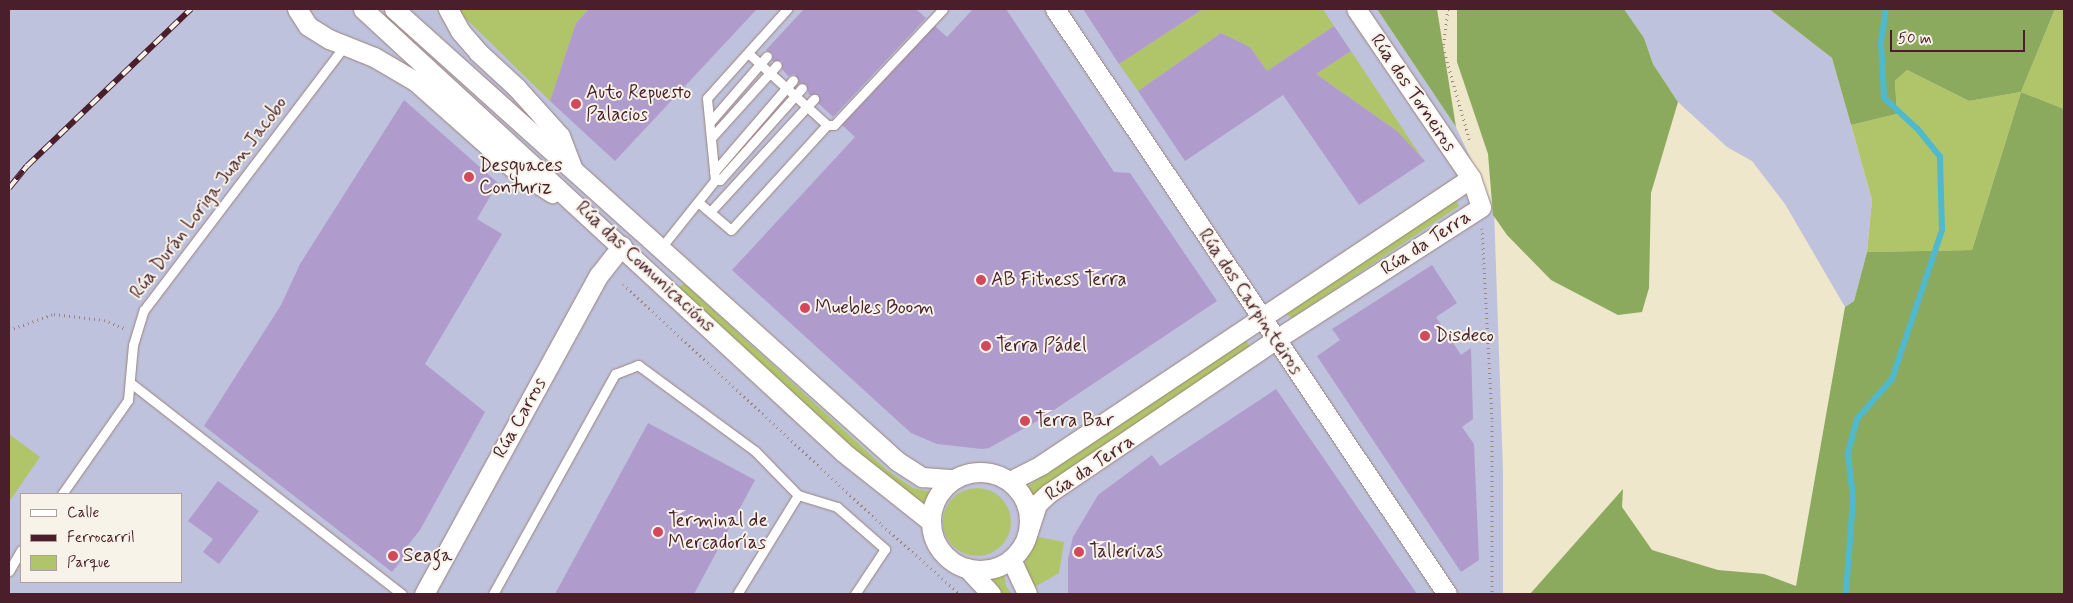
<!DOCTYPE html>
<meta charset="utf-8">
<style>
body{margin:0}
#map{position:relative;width:2073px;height:603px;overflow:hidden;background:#eee7cc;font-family:Mynerve,sans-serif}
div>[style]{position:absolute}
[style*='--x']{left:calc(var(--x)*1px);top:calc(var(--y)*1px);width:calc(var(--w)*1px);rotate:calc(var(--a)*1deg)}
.industrial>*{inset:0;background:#bfc2dd}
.green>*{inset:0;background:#b0c569}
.round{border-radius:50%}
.forest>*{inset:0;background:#8caa5d}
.stream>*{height:5.5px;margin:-2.75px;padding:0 2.75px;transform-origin:2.75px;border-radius:2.75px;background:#50b9ce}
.building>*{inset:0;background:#af9ccc}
.path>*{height:3px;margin-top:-1.5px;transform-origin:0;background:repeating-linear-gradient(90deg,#9c837c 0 1px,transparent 0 5px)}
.roads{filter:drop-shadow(0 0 1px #9c837c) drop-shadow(0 0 1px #9c837c)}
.lane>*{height:9px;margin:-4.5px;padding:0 4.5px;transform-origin:4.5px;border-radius:4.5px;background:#fff}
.street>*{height:19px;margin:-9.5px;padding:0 9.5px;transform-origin:9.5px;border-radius:9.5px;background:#fff}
.street>.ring{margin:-9.5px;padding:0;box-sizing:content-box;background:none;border:19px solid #fff;border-radius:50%}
.rail>*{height:5.5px;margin-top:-2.75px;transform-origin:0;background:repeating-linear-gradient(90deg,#f7f3e8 0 11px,#4a1f2b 0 22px);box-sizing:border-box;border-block:1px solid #4a1f2b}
.dots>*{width:14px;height:14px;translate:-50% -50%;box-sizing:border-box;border:2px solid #f7f3e8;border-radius:50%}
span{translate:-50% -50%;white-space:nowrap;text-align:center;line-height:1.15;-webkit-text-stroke:4px #f7f3e8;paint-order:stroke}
.poi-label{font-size:19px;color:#4a1f2b}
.left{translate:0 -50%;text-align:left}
.street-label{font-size:19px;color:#4a1f2b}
.frame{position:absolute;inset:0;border:10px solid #4a1f2b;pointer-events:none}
.legend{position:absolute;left:20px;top:493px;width:162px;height:90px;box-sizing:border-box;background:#f7f3e8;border:1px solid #b29e9c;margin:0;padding:6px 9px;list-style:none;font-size:15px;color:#4a1f2b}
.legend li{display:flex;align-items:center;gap:10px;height:25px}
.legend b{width:25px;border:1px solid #b29e9c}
.scale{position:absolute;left:1890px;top:30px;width:135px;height:22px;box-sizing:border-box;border:2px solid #4a1f2b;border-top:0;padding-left:6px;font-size:15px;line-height:18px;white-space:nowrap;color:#4a1f2b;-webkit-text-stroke:4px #f7f3e8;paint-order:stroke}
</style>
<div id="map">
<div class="industrial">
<i style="clip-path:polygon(evenodd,9px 9px,1377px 9px,1456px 127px,1494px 209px,1503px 470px,1503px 594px,9px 594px,9px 9px,21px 494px,181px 494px,181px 582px,21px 582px,21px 494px)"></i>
<i style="clip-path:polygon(1624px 9px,1769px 9px,1832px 58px,1872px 200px,1867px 252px,1854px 301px,1845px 307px,1785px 204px,1752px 161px,1727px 147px,1678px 102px,1653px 64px,1644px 38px)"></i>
</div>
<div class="green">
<i style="clip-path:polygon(456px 9px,589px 9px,576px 23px,550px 101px)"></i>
<i style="clip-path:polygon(1203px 9px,1323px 9px,1334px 26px,1267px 71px,1250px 47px,1221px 33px,1138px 91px,1119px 64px)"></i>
<i style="clip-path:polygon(2055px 9px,2064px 9px,2064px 109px,2021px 92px,1972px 250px,1867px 252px,1872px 200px,1851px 125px,1897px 114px,1895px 81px,1907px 70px,1969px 101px,2021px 92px)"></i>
<i style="clip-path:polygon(1351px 51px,1422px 158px,1397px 131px,1316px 74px)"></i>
<i style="clip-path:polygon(1456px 200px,1459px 206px,1292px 318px,1286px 314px)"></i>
<i style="clip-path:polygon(684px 283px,887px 470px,913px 488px,931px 492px,924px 504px,888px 480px,852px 449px,678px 288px)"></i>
<i style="clip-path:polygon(1246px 340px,1250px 347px,1030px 498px,1025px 488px)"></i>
<i style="clip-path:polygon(9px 434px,40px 457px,9px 502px)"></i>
<i class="round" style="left:943px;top:488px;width:68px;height:68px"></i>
<i style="clip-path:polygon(1034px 536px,1064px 542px,1059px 573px,1033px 588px,1024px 565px)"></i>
<i style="clip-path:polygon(1004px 572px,1006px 586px,1012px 594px,1002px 594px,991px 576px)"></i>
</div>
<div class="forest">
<i style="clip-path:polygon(1377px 9px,1437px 9px,1456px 127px)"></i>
<i style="clip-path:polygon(1457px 9px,1624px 9px,1644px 38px,1653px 64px,1678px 102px,1651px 193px,1649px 288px,1642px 312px,1618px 315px,1551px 280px,1507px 235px,1493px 215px,1488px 154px,1457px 62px)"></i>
<i style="clip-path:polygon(1769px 9px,2055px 9px,2021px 92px,2064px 109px,2064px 594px,1530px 594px,1623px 489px,1622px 507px,1652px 550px,1718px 570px,1764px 574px,1796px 586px,1845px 307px,1854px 301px,1867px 252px,1972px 250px,2021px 92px,1969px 101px,1907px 70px,1895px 81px,1897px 114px,1851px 125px,1832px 58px)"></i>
</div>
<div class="stream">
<i style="--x:1846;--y:594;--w:95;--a:-85.8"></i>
<i style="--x:1853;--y:499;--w:46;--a:-96.2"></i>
<i style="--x:1848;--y:453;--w:35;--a:-75"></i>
<i style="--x:1857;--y:419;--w:53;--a:-48.8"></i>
<i style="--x:1892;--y:379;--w:157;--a:-71.4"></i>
<i style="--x:1942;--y:230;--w:73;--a:-91.6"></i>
<i style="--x:1940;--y:157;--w:36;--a:-129"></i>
<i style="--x:1917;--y:129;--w:45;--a:-136.8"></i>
<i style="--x:1884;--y:98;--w:55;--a:-93.1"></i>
<i style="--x:1881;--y:43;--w:34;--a:-82"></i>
</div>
<div class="building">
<i style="clip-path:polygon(589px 9px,757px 9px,615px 161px,550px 101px,576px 23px)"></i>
<i style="clip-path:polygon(804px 9px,916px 9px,926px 18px,833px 117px,818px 103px,819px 95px,809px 95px,806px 84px,798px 83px,795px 74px,788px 76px,782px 69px,782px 61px,772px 61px,773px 54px,766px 50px)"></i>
<i style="clip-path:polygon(973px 9px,1006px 9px,1114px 172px,1130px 173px,1217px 301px,1039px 420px,989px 448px,982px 449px,937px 444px,911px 433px,732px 270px,855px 137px,842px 125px,935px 26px,947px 37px)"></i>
<i style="clip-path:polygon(1083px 9px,1203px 9px,1119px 64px)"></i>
<i style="clip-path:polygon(1334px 26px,1351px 51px,1316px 74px,1397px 131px,1425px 161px,1359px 205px,1283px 95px,1185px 161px,1138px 91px,1221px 33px,1250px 47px,1267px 71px)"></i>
<i style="clip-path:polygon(404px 100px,498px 183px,477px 219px,502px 234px,425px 364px,485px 412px,420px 530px,405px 549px,409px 551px,392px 572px,204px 426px,281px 305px,300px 264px)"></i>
<i style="clip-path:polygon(1432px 265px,1457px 303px,1436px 317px,1461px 355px,1471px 348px,1473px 419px,1462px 427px,1474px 444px,1479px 560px,1461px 572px,1317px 356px,1340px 340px,1332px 329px)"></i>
<i style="clip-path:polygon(1276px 389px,1417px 594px,1068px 594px,1068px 559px,1073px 537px,1098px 495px,1152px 455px,1160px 466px)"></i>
<i style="clip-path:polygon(648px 423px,755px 480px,694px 594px,555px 594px)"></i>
<i style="clip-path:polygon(218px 481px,259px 511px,219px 564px,203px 552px,213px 539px,188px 521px)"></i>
</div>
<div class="path">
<i style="--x:1448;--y:9;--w:38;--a:97"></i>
<i style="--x:1443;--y:47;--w:99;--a:74.1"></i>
<i style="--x:1482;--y:228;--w:193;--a:87"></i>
<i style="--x:1492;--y:421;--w:173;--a:90"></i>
<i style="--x:623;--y:284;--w:354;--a:42.9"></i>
<i style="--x:882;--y:525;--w:104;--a:41.5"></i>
<i style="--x:9;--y:330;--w:48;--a:-19.6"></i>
<i style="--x:54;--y:314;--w:50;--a:6.8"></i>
<i style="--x:104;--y:320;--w:22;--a:22"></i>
</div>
<div class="roads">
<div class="lane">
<i style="--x:748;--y:53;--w:107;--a:42.3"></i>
<i style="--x:827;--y:125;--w:7;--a:0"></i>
<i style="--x:834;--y:125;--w:159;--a:-46.8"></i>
<i style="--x:710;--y:122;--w:87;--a:-49.2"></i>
<i style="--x:711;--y:138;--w:98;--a:-47.9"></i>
<i style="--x:714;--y:172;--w:121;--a:-49.3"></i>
<i style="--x:715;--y:180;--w:5;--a:0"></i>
<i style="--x:720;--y:180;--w:123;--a:-48.3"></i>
<i style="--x:698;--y:202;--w:43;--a:40.3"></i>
<i style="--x:731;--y:230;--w:142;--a:-47.6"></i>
<i style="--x:710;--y:212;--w:154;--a:-47.4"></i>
<i style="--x:660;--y:249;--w:88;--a:-51.4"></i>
<i style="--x:715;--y:180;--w:82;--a:-95.6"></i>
<i style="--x:707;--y:98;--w:120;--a:-48"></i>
<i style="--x:132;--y:384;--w:342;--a:37.9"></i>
<i style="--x:62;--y:494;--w:115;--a:-54.9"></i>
<i style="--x:128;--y:400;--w:55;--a:-84.8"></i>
<i style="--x:133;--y:345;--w:37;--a:-73"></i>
<i style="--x:144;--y:310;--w:333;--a:-52.8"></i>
<i style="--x:798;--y:495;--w:41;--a:17.1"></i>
<i style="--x:837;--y:507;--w:64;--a:41.2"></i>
<i style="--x:885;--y:549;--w:54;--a:123.7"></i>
<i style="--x:9;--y:571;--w:24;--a:-60"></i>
<i style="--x:493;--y:594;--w:252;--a:-61"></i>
<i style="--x:615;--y:374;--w:25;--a:-21"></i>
<i style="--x:638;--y:365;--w:145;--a:36.3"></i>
<i style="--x:755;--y:451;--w:62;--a:45.7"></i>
<i style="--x:798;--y:495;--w:116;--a:121.6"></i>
</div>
<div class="street">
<i style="--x:297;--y:9;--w:20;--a:57"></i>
<i style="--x:308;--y:26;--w:25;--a:32"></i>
<i style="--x:329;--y:39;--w:48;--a:21.8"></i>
<i style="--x:374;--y:57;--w:48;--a:30.3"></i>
<i style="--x:415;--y:81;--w:130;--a:41.6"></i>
<i style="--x:512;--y:167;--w:48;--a:33"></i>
<i style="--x:363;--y:9;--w:653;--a:42.7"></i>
<i style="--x:843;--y:452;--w:111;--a:38.4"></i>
<i style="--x:394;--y:9;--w:676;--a:41.94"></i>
<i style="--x:897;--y:461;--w:30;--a:33"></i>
<i style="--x:922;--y:477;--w:31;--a:4"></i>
<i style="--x:448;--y:9;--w:25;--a:61"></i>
<i style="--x:460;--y:31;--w:28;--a:49"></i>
<i style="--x:478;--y:52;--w:52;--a:42.6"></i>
<i style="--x:516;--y:87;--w:66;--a:48.1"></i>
<i style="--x:560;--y:136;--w:34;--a:69"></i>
<i style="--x:1055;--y:9;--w:704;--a:56.17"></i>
<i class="ring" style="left:931px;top:472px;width:79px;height:79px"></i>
<i style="--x:1010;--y:481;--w:35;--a:-27"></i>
<i style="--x:1041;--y:465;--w:517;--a:-33.72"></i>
<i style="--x:1028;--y:532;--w:29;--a:-72"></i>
<i style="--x:1037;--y:504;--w:16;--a:-43"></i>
<i style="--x:1049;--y:493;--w:273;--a:-34.1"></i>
<i style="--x:1275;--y:340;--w:245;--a:-32.8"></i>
<i style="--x:1481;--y:207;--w:31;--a:-109"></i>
<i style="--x:1471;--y:178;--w:204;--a:-124.2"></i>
<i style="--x:1011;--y:559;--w:38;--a:65"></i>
<i style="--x:967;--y:568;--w:35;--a:47"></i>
<i style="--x:424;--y:594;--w:364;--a:-61.3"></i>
<i style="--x:599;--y:275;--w:37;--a:-52"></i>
</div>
</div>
<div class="rail">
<i style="--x:9;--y:188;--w:28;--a:-51"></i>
<i style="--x:27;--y:166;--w:227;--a:-43.8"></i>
</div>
<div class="dots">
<i style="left:576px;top:104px;background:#d1495b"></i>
<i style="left:469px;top:177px;background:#d1495b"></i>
<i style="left:981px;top:280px;background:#d1495b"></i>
<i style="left:805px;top:308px;background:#d1495b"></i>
<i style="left:1425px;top:336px;background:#d1495b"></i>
<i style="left:986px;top:346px;background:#d1495b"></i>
<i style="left:1025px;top:421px;background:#d1495b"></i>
<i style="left:658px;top:532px;background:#d1495b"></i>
<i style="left:1079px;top:552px;background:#d1495b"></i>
<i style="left:393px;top:556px;background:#d1495b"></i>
</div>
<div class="poi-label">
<span class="left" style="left:586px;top:104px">Auto Repuesto<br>Palacios</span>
<span class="left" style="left:479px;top:177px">Desguaces<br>Conturiz</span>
<span class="left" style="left:991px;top:280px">AB Fitness Terra</span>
<span class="left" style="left:815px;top:308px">Muebles Boom</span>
<span class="left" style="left:1435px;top:336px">Disdeco</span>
<span class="left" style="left:996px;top:346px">Terra Pádel</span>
<span class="left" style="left:1035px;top:421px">Terra Bar</span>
<span class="left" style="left:668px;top:532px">Terminal de<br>Mercadorías</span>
<span class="left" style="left:1089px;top:552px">Tallerivas</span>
<span class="left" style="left:403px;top:556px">Seaga</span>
</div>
<div class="street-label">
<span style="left:1413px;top:93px;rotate:56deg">Rúa dos Torneiros</span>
<span style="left:209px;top:198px;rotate:-53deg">Rúa Durán Loriga Juan Jacobo</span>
<span style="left:1426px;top:243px;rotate:-33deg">Rúa da Terra</span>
<span style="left:645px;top:267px;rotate:43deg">Rúa das Comunicacións</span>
<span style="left:1250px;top:302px;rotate:56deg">Rúa dos Carpinteiros</span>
<span style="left:520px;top:418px;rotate:-61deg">Rúa Carros</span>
<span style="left:1090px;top:468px;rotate:-34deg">Rúa da Terra</span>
</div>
<div class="frame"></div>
<ul class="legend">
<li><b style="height:6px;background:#fff"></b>Calle</li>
<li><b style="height:6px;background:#4a1f2b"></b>Ferrocarril</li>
<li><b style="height:14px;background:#b0c569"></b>Parque</li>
</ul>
<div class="scale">50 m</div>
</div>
